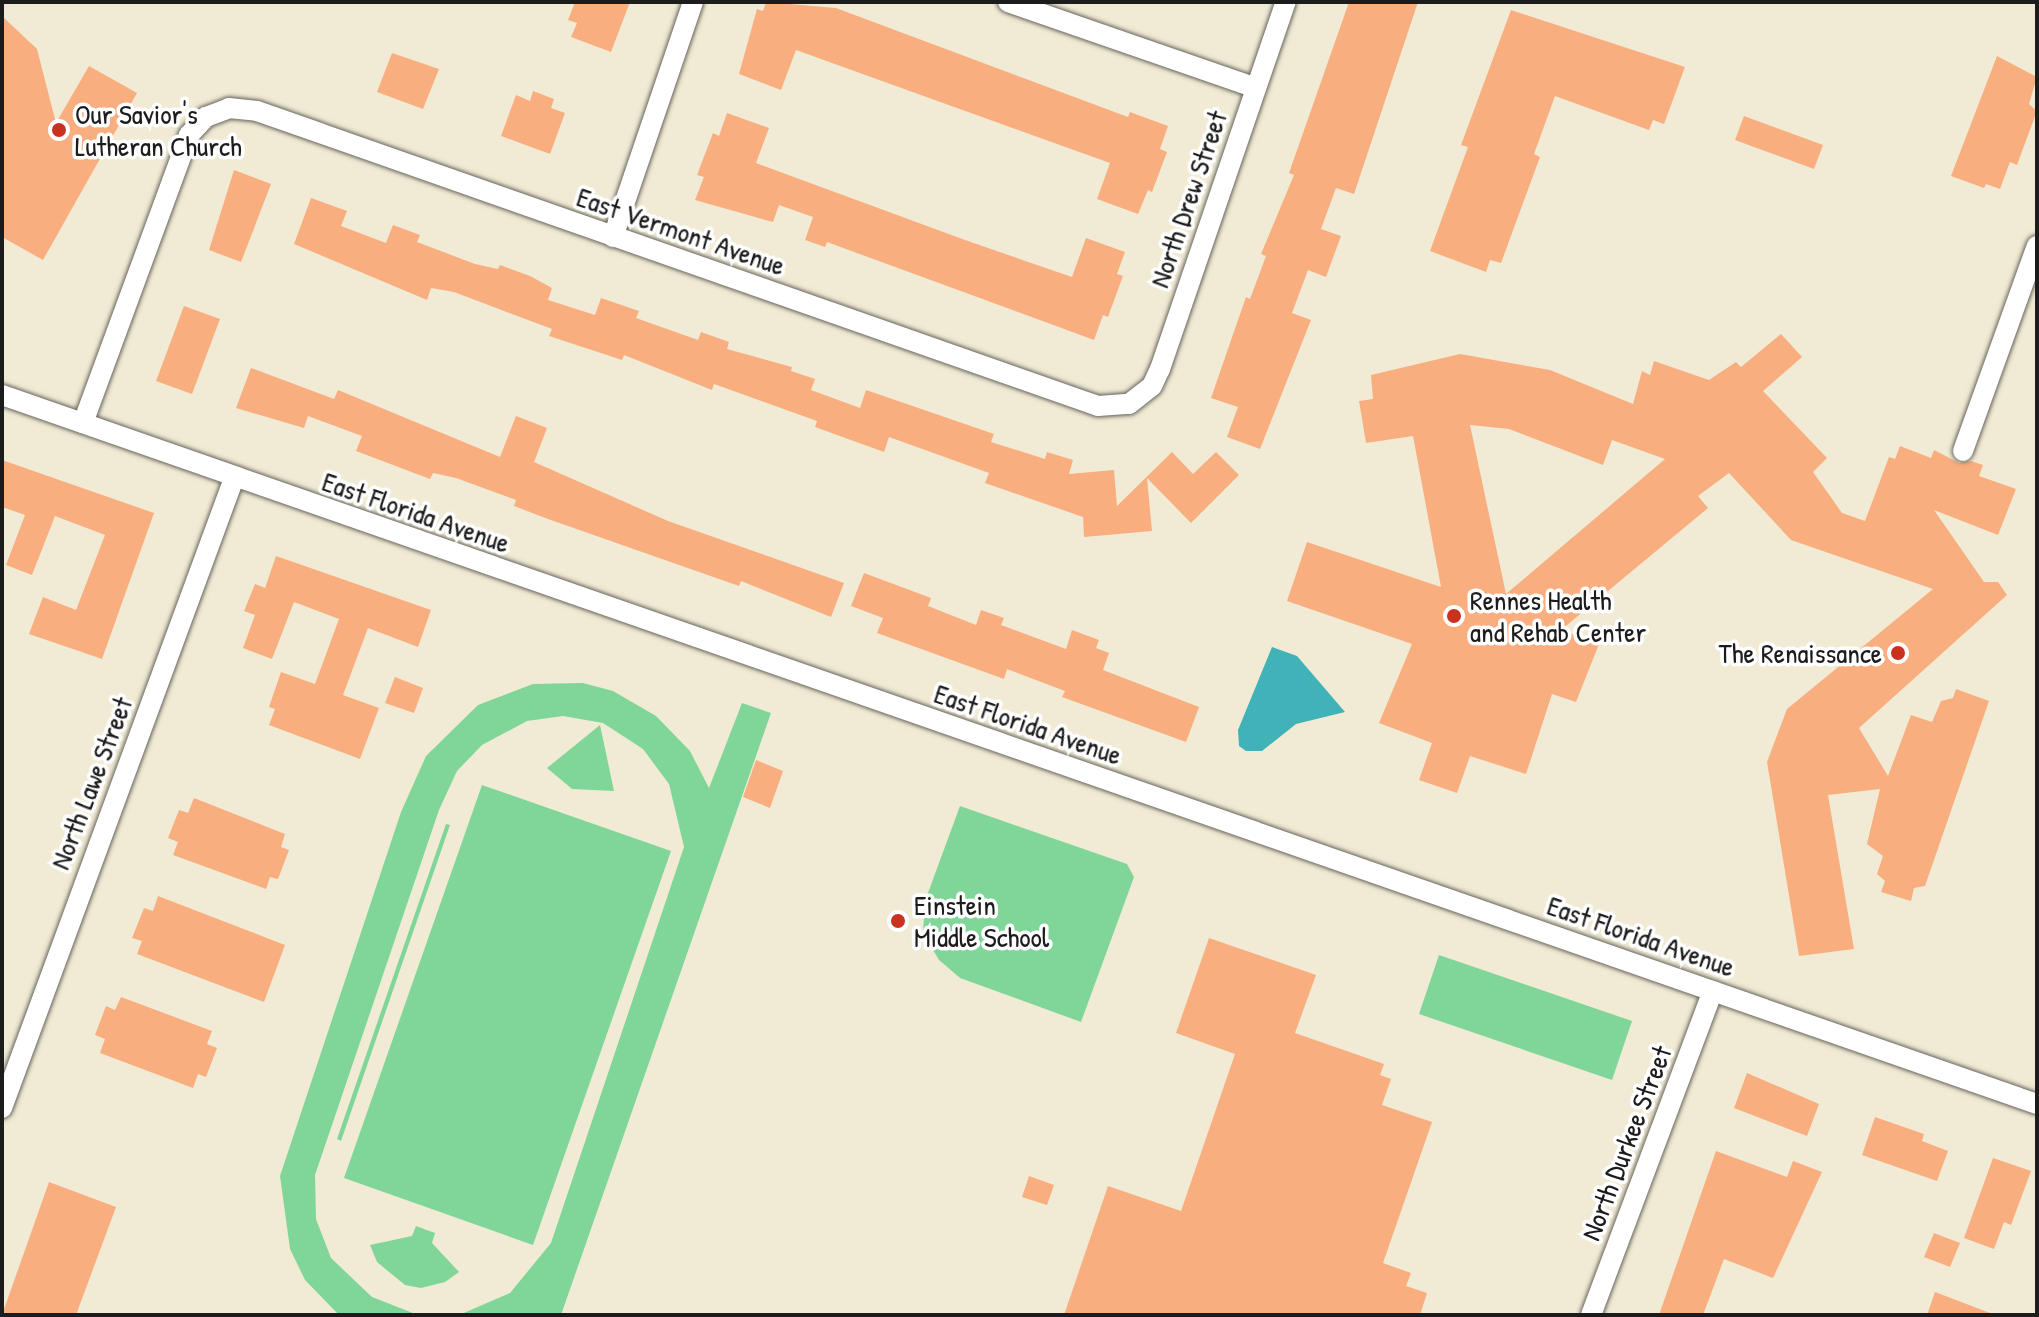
<!DOCTYPE html>
<style>
body{margin:0}
#map{position:relative;width:2039px;height:1317px;overflow:hidden;background:#f1ebd5;font-family:"Patrick Hand",sans-serif}
div>[style]{position:absolute}
[style*='--x']{left:calc(var(--x)*1px);top:calc(var(--y)*1px);width:calc(var(--w)*1px);rotate:calc(var(--a)*1deg)}
.green>*{inset:0;background:#80d699}
.water>*{inset:0;background:#42b2b9}
.building>*{inset:0;background:#f8ae7f}
.roads{filter:drop-shadow(0 0 2px #67645d) drop-shadow(0 0 2px #67645d)}
.street>*{height:20px;margin:-10px;padding:0 10px;transform-origin:10px;border-radius:10px;background:#fff}
.dots>*{width:22px;height:22px;translate:-50% -50%;box-sizing:border-box;border:4px solid #fff;border-radius:50%}
span{translate:-50% -50%;white-space:nowrap;text-align:center;line-height:1.15;-webkit-text-stroke:7px #fff;paint-order:stroke}
.poi-label{font-size:28px;color:#1c1c1c}
.left{translate:0 -50%;text-align:left}
.right{translate:-100% -50%;text-align:right}
.street-label{font-size:28px;color:#1c1c1c}
.frame{position:absolute;inset:0;border:4px solid #1c1c1c;pointer-events:none}
</style>
<div id="map">
<div class="green">
<i style="clip-path:polygon(583px 683px,613px 691px,656px 716px,690px 751px,709px 788px,742px 703px,771px 713px,561px 1315px,459px 1315px,510px 1293px,551px 1243px,684px 847px,669px 784px,643px 749px,603px 723px,563px 716px,527px 721px,482px 745px,457px 771px,439px 810px,315px 1175px,316px 1219px,331px 1258px,372px 1297px,418px 1315px,339px 1315px,305px 1280px,290px 1249px,280px 1176px,401px 812px,426px 756px,478px 705px,533px 684px)"></i>
<i style="clip-path:polygon(600px 725px,614px 791px,572px 789px,547px 768px)"></i>
<i style="clip-path:polygon(482px 785px,671px 851px,533px 1245px,344px 1178px)"></i>
<i style="clip-path:polygon(960px 806px,1127px 864px,1134px 877px,1081px 1022px,960px 978px,939px 960px,923px 933px,925px 901px)"></i>
<i style="clip-path:polygon(446px 824px,450px 825px,341px 1141px,337px 1139px)"></i>
<i style="clip-path:polygon(1439px 955px,1632px 1021px,1612px 1080px,1419px 1014px)"></i>
<i style="clip-path:polygon(416px 1226px,435px 1233px,432px 1243px,459px 1272px,445px 1282px,421px 1288px,405px 1285px,377px 1262px,370px 1245px,412px 1236px)"></i>
</div>
<div class="water">
<i style="clip-path:polygon(1272px 647px,1297px 656px,1345px 712px,1296px 724px,1262px 751px,1246px 751px,1239px 746px,1238px 730px)"></i>
</div>
<div class="building">
<i style="clip-path:polygon(575px 2px,630px 2px,611px 52px,571px 37px,577px 23px,568px 20px)"></i>
<i style="clip-path:polygon(766px 2px,836px 8px,1128px 117px,1130px 112px,1168px 126px,1160px 149px,1167px 152px,1152px 192px,1148px 190px,1138px 214px,1097px 199px,1110px 163px,796px 50px,781px 90px,739px 74px,757px 9px,763px 11px)"></i>
<i style="clip-path:polygon(1349px 2px,1418px 2px,1354px 194px,1336px 188px,1321px 229px,1341px 236px,1326px 277px,1308px 270px,1292px 313px,1311px 320px,1260px 449px,1227px 437px,1238px 407px,1211px 398px,1246px 297px,1250px 299px,1266px 256px,1261px 254px,1294px 175px,1289px 173px)"></i>
<i style="clip-path:polygon(1511px 10px,1685px 67px,1664px 124px,1653px 120px,1649px 130px,1555px 96px,1534px 154px,1540px 157px,1501px 263px,1490px 260px,1486px 272px,1430px 251px,1468px 147px,1461px 145px)"></i>
<i style="clip-path:polygon(2px 16px,37px 49px,56px 123px,89px 66px,137px 93px,43px 260px,2px 237px)"></i>
<i style="clip-path:polygon(392px 53px,439px 69px,423px 109px,377px 92px)"></i>
<i style="clip-path:polygon(1997px 56px,2037px 77px,2029px 104px,2037px 111px,2017px 165px,2010px 162px,2000px 189px,1986px 184px,1984px 188px,1951px 176px)"></i>
<i style="clip-path:polygon(533px 91px,554px 99px,551px 108px,565px 113px,550px 154px,501px 136px,516px 95px,530px 101px)"></i>
<i style="clip-path:polygon(727px 113px,769px 128px,756px 163px,965px 240px,1072px 277px,1086px 238px,1125px 252px,1117px 274px,1123px 276px,1108px 317px,1103px 315px,1094px 340px,827px 242px,825px 247px,805px 240px,813px 217px,779px 205px,773px 222px,695px 200px,704px 177px,697px 175px,713px 133px,719px 136px)"></i>
<i style="clip-path:polygon(1744px 116px,1823px 145px,1814px 169px,1735px 140px)"></i>
<i style="clip-path:polygon(234px 170px,271px 184px,241px 262px,209px 250px)"></i>
<i style="clip-path:polygon(311px 198px,347px 211px,341px 226px,386px 243px,393px 225px,420px 235px,417px 242px,475px 264px,498px 269px,500px 265px,530px 276px,552px 288px,548px 300px,595px 315px,601px 298px,639px 311px,636px 318px,698px 340px,701px 332px,729px 342px,727px 349px,792px 367px,791px 371px,815px 379px,811px 390px,860px 408px,866px 390px,994px 434px,991px 442px,1045px 459px,1047px 452px,1073px 460px,1069px 474px,1114px 470px,1117px 506px,1172px 452px,1193px 474px,1216px 452px,1239px 475px,1191px 523px,1147px 478px,1152px 531px,1084px 537px,1083px 517px,985px 483px,989px 473px,889px 437px,884px 452px,815px 427px,817px 421px,714px 384px,712px 390px,624px 355px,622px 360px,549px 336px,552px 329px,454px 292px,431px 288px,427px 300px,294px 244px)"></i>
<i style="clip-path:polygon(184px 306px,220px 319px,192px 394px,156px 381px)"></i>
<i style="clip-path:polygon(evenodd,1781px 334px,1802px 357px,1763px 391px,1827px 458px,1813px 472px,1842px 513px,1865px 521px,1889px 457px,1895px 459px,1900px 446px,1931px 458px,1934px 450px,1959px 463px,1971px 461px,1983px 465px,1979px 476px,2016px 489px,1998px 535px,1934px 510px,1984px 582px,1998px 582px,2007px 595px,1859px 728px,1888px 776px,1911px 715px,1932px 722px,1941px 701px,1953px 698px,1956px 689px,1989px 701px,1925px 886px,1914px 888px,1911px 901px,1881px 892px,1885px 881px,1877px 874px,1883px 856px,1867px 844px,1880px 789px,1828px 795px,1854px 949px,1799px 956px,1767px 762px,1787px 709px,1933px 589px,1791px 540px,1729px 473px,1698px 496px,1708px 508px,1561px 630px,1599px 644px,1576px 702px,1552px 694px,1526px 774px,1470px 756px,1457px 793px,1419px 780px,1432px 743px,1379px 723px,1412px 644px,1287px 601px,1307px 542px,1441px 587px,1413px 436px,1366px 443px,1359px 401px,1373px 399px,1371px 375px,1460px 354px,1550px 370px,1633px 404px,1642px 371px,1650px 375px,1654px 361px,1709px 380px,1736px 362px,1741px 367px,1781px 334px,1470px 425px,1509px 429px,1603px 465px,1612px 440px,1665px 459px,1506px 594px,1470px 425px)"></i>
<i style="clip-path:polygon(251px 368px,334px 399px,338px 390px,500px 457px,516px 416px,547px 428px,534px 462px,668px 521px,844px 583px,831px 617px,741px 581px,739px 586px,548px 519px,514px 506px,516px 500px,456px 478px,433px 473px,430px 479px,356px 451px,362px 436px,308px 416px,304px 428px,236px 408px)"></i>
<i style="clip-path:polygon(2px 460px,154px 513px,102px 659px,29px 634px,43px 597px,76px 610px,105px 535px,55px 516px,32px 575px,6px 565px,25px 515px,2px 507px)"></i>
<i style="clip-path:polygon(276px 556px,431px 610px,418px 647px,368px 628px,343px 695px,379px 708px,360px 759px,269px 725px,275px 709px,269px 707px,281px 672px,315px 684px,339px 619px,294px 602px,272px 659px,243px 648px,255px 615px,244px 611px,255px 584px,265px 588px)"></i>
<i style="clip-path:polygon(864px 573px,931px 598px,928px 606px,976px 625px,981px 610px,1004px 618px,1001px 625px,1066px 649px,1072px 630px,1099px 640px,1096px 648px,1109px 653px,1103px 670px,1199px 707px,1186px 742px,1062px 697px,1065px 691px,1007px 669px,1004px 679px,877px 633px,883px 618px,851px 606px)"></i>
<i style="clip-path:polygon(395px 677px,423px 688px,414px 713px,385px 703px)"></i>
<i style="clip-path:polygon(756px 760px,783px 771px,770px 808px,743px 797px)"></i>
<i style="clip-path:polygon(194px 798px,285px 834px,281px 847px,289px 850px,278px 879px,270px 877px,266px 889px,173px 855px,178px 842px,168px 838px,179px 810px,188px 813px)"></i>
<i style="clip-path:polygon(158px 896px,285px 945px,264px 1002px,137px 954px,142px 941px,132px 938px,144px 908px,153px 911px)"></i>
<i style="clip-path:polygon(1209px 938px,1316px 975px,1295px 1033px,1384px 1064px,1380px 1075px,1391px 1079px,1382px 1105px,1432px 1122px,1383px 1263px,1411px 1273px,1406px 1286px,1427px 1293px,1420px 1315px,1064px 1315px,1108px 1186px,1181px 1211px,1235px 1054px,1176px 1033px)"></i>
<i style="clip-path:polygon(121px 997px,212px 1031px,207px 1044px,217px 1048px,206px 1077px,198px 1074px,193px 1088px,100px 1053px,105px 1039px,95px 1035px,106px 1006px,115px 1010px)"></i>
<i style="clip-path:polygon(1747px 1073px,1819px 1104px,1807px 1136px,1734px 1108px)"></i>
<i style="clip-path:polygon(1875px 1117px,1924px 1134px,1922px 1141px,1948px 1151px,1937px 1181px,1862px 1155px)"></i>
<i style="clip-path:polygon(1716px 1151px,1787px 1177px,1793px 1161px,1822px 1172px,1773px 1278px,1724px 1259px,1703px 1315px,1659px 1315px)"></i>
<i style="clip-path:polygon(1993px 1158px,2031px 1171px,2011px 1225px,2004px 1222px,1994px 1249px,1964px 1238px)"></i>
<i style="clip-path:polygon(1029px 1176px,1054px 1185px,1047px 1205px,1022px 1197px)"></i>
<i style="clip-path:polygon(49px 1182px,116px 1207px,76px 1315px,2px 1315px)"></i>
<i style="clip-path:polygon(1934px 1233px,1960px 1243px,1950px 1267px,1924px 1257px)"></i>
<i style="clip-path:polygon(1935px 1292px,1990px 1313px,1990px 1315px,1927px 1315px)"></i>
</div>
<div class="roads">
<div class="street">
<i style="--x:1008;--y:2;--w:262;--a:19.1"></i>
<i style="--x:613;--y:237;--w:248;--a:-71.2"></i>
<i style="--x:2;--y:395;--w:2155;--a:19.21"></i>
<i style="--x:83;--y:423;--w:307;--a:-69.8"></i>
<i style="--x:189;--y:135;--w:25;--a:-47"></i>
<i style="--x:206;--y:117;--w:25;--a:-21"></i>
<i style="--x:229;--y:108;--w:28;--a:6"></i>
<i style="--x:257;--y:111;--w:891;--a:19.33"></i>
<i style="--x:1098;--y:406;--w:31;--a:-4"></i>
<i style="--x:1129;--y:404;--w:29;--a:-38"></i>
<i style="--x:1152;--y:386;--w:19;--a:-65"></i>
<i style="--x:1160;--y:369;--w:388;--a:-71.1"></i>
<i style="--x:1963;--y:451;--w:218;--a:-70.2"></i>
<i style="--x:2;--y:1108;--w:671;--a:-69.78"></i>
<i style="--x:1591;--y:1315;--w:346;--a:-69.4"></i>
</div>
</div>
<div class="dots">
<i style="left:59px;top:130px;background:#c8321e"></i>
<i style="left:1454px;top:616px;background:#c8321e"></i>
<i style="left:1898px;top:653px;background:#c8321e"></i>
<i style="left:898px;top:921px;background:#c8321e"></i>
</div>
<div class="poi-label">
<span class="left" style="left:75px;top:130px">Our Savior's<br>Lutheran Church</span>
<span class="left" style="left:1470px;top:616px">Rennes Health<br>and Rehab Center</span>
<span class="right" style="left:1882px;top:653px">The Renaissance</span>
<span class="left" style="left:914px;top:921px">Einstein<br>Middle School</span>
</div>
<div class="street-label">
<span style="left:1188px;top:199px;rotate:-71deg">North Drew Street</span>
<span style="left:681px;top:231px;rotate:19deg">East Vermont Avenue</span>
<span style="left:416px;top:512px;rotate:19deg">East Florida Avenue</span>
<span style="left:1028px;top:724px;rotate:19deg">East Florida Avenue</span>
<span style="left:91px;top:783px;rotate:-69deg">North Lawe Street</span>
<span style="left:1641px;top:936px;rotate:19deg">East Florida Avenue</span>
<span style="left:1626px;top:1143px;rotate:-69deg">North Durkee Street</span>
</div>
<div class="frame"></div>
</div>
